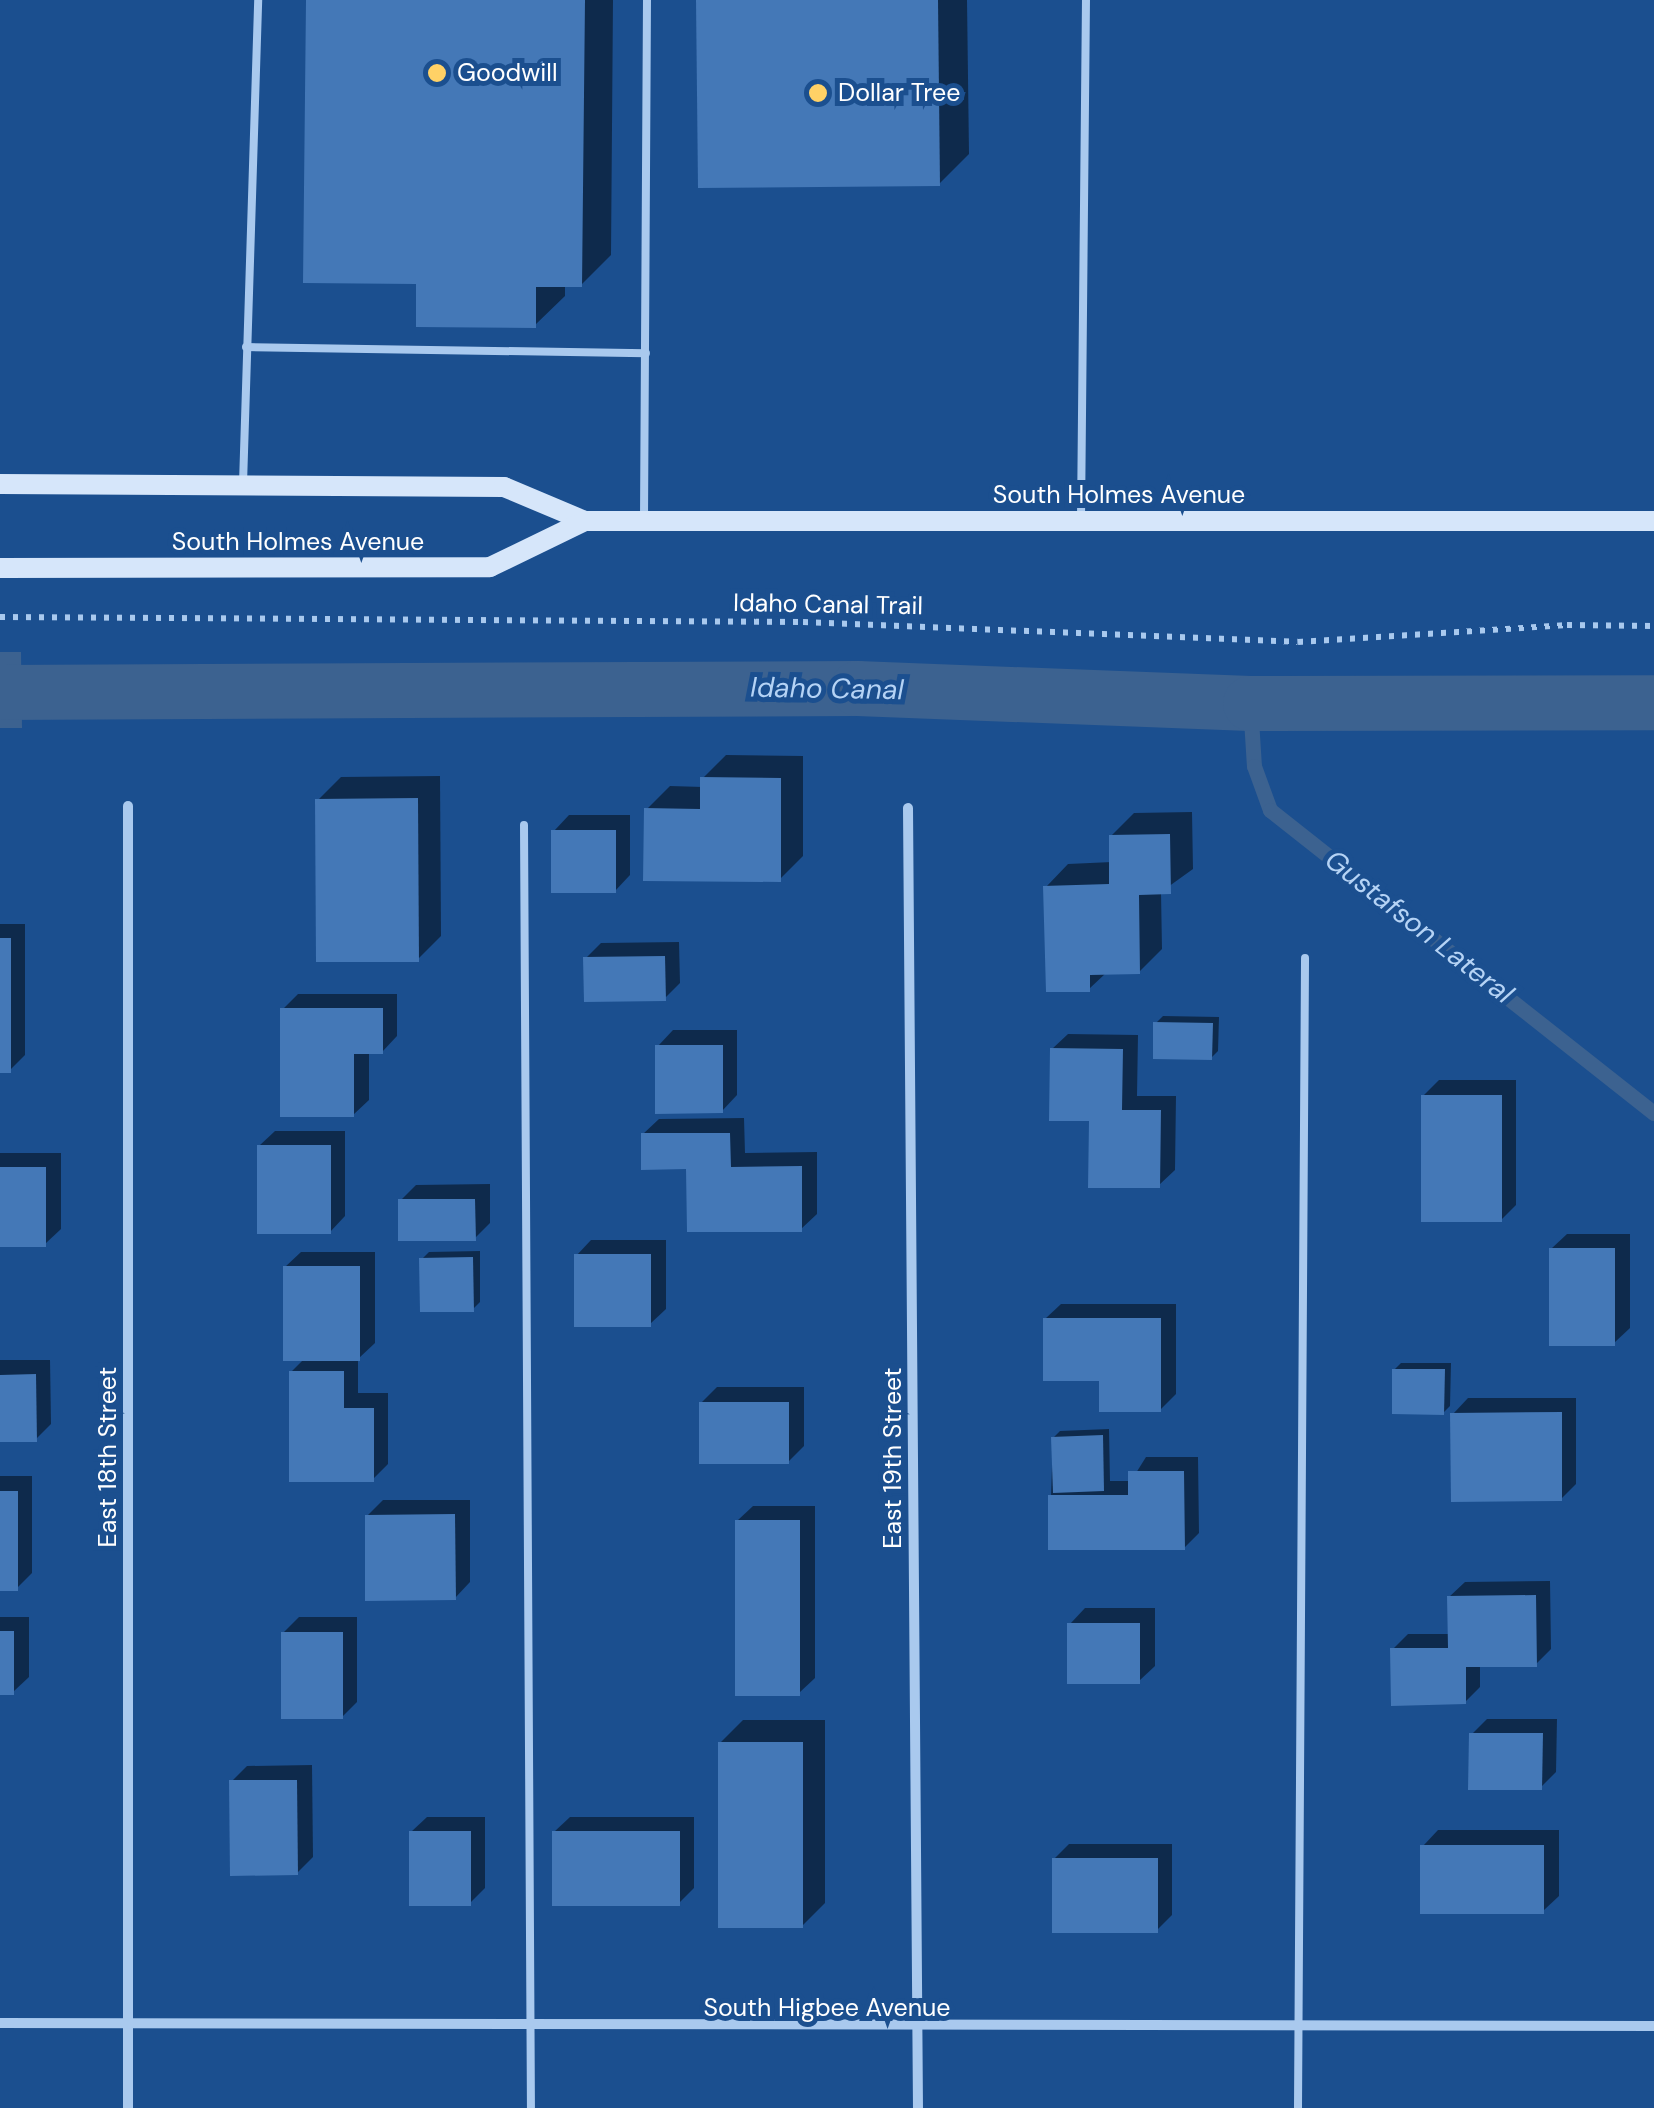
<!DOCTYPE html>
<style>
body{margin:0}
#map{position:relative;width:1654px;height:2108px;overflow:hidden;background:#1b4f8f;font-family:"DM Sans",sans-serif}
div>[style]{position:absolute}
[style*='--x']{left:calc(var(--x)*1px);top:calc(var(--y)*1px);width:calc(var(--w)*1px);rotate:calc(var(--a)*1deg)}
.water>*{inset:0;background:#3c6290}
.shadow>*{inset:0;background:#0007}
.stream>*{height:15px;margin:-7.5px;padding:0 7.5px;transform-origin:7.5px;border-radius:7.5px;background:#3c6290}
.canal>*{height:55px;margin:-27.5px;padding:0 27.5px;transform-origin:27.5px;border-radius:27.5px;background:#3c6290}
.building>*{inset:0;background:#4478b7}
.path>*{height:6px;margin-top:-3px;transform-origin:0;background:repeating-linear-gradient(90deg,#a9c9ee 0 5px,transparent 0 13px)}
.service>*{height:8px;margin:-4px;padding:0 4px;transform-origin:4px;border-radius:4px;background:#a9c9ee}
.minor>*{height:10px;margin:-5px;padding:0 5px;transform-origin:5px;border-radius:5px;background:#a9c9ee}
.secondary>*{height:20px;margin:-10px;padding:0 10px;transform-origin:10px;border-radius:10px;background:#d6e6fa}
.dots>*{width:28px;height:28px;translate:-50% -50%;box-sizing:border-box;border:5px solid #1b4f8f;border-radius:50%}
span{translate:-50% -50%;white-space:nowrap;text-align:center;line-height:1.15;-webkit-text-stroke:10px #1b4f8f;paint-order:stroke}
.poi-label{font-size:25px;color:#fff}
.left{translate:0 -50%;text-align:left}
.street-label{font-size:25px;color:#fff}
.water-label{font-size:28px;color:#b5d3f5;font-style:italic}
</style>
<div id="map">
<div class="water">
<i style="clip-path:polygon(0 652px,21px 652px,22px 728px,0 728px)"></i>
</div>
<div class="shadow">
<i style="clip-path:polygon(309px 0,613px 0,611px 255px,581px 285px,565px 285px,565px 296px,535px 325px)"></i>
<i style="clip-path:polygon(699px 0,967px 0,969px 154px,939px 184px)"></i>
<i style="clip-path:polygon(726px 755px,803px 756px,803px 856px,780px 879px,647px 809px,670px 786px,703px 787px,703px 778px)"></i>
<i style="clip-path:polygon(440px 776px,441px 936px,418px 959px,318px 800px,341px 777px)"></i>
<i style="clip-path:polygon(1192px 812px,1193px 869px,1161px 892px,1162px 949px,1139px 972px,1106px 973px,1089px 989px,1046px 887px,1068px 864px,1112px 862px,1111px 836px,1134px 813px)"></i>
<i style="clip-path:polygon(569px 815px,630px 815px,630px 875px,615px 891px,554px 831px)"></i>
<i style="clip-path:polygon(0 924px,25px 924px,25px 1055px,10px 1070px,0 1070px)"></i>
<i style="clip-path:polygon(679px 942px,680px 983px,665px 998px,586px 958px,601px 943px)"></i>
<i style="clip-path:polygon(298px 994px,397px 994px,397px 1036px,382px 1052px,369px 1052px,369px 1100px,353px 1115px,283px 1009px)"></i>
<i style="clip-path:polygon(1163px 1016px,1219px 1017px,1218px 1051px,1211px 1058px,1156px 1023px)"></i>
<i style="clip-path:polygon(673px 1030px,737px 1030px,737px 1095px,722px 1111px,658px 1046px)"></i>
<i style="clip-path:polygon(1068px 1034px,1138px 1035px,1137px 1096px,1176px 1096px,1175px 1170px,1159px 1185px,1091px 1118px,1052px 1049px)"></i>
<i style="clip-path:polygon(1439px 1080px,1516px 1080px,1516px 1205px,1501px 1220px,1423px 1096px)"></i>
<i style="clip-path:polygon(744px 1118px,745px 1153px,817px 1152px,817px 1214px,801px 1229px,643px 1134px,659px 1119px)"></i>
<i style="clip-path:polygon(275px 1131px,345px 1131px,345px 1216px,330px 1232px,259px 1146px)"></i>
<i style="clip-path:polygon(0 1153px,61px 1153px,61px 1229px,45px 1244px,0 1244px)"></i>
<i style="clip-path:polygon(490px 1184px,490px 1223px,475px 1238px,401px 1200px,416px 1185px)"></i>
<i style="clip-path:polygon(1567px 1234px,1630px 1234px,1630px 1328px,1614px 1343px,1551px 1249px)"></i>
<i style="clip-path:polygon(591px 1240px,666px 1240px,666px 1309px,650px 1324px,576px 1256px)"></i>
<i style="clip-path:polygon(480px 1251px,480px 1302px,473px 1309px,422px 1259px,429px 1252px)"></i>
<i style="clip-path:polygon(301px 1252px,375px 1252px,375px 1343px,358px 1359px,358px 1393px,388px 1393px,388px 1464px,373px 1479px,291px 1372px,305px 1358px,285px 1267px)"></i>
<i style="clip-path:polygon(1061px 1304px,1176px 1304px,1176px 1394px,1160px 1410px,1102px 1378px,1045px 1319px)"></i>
<i style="clip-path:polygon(0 1360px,50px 1360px,51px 1424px,36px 1439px,0 1440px)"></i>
<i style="clip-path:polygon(1401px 1363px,1451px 1363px,1450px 1406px,1443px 1413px,1394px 1370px)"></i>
<i style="clip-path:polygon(717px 1387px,804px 1387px,804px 1446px,788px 1462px,701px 1403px)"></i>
<i style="clip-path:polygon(1468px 1398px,1576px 1398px,1576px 1484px,1561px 1499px,1453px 1414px)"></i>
<i style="clip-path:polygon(1109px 1429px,1110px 1481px,1131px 1481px,1146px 1457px,1198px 1457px,1199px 1533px,1184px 1548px,1051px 1496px,1053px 1438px,1060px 1431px)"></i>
<i style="clip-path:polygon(0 1476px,32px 1476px,32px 1573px,17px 1588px,0 1588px)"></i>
<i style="clip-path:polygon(383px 1500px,470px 1500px,470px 1582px,455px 1598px,367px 1516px)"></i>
<i style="clip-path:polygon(753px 1506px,815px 1506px,815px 1678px,799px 1693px,737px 1521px)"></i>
<i style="clip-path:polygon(1550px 1581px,1551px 1649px,1536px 1664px,1480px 1665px,1480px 1687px,1465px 1702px,1392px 1650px,1408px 1634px,1450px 1634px,1449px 1597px,1465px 1582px)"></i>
<i style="clip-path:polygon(1085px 1608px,1155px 1608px,1155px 1666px,1139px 1681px,1070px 1624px)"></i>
<i style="clip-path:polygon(0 1617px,29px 1617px,29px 1677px,13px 1692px,0 1692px)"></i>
<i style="clip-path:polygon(299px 1617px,357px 1617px,357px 1702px,342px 1717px,283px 1633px)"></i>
<i style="clip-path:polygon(1487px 1719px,1557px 1719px,1556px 1772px,1541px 1787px,1472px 1734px)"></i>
<i style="clip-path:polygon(743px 1720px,825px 1720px,825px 1903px,802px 1926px,720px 1743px)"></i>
<i style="clip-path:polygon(312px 1765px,313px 1857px,297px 1873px,232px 1781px,247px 1766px)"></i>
<i style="clip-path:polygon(427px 1817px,485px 1817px,485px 1888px,470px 1903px,411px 1832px)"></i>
<i style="clip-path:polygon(570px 1817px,694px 1817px,694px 1888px,679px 1903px,554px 1832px)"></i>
<i style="clip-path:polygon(1438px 1830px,1559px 1830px,1559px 1896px,1543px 1911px,1423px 1846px)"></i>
<i style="clip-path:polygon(1069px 1844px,1172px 1844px,1172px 1915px,1157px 1930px,1054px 1859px)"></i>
</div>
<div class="stream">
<i style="--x:1250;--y:703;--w:63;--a:86.4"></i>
<i style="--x:1254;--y:766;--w:47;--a:70"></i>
<i style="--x:1270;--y:810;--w:489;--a:38.3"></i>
</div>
<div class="canal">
<i style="--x:0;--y:692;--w:857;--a:-0.27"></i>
<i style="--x:857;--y:688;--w:393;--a:2.2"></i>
<i style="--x:1250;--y:703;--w:404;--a:-0.1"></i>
</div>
<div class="building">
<i style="clip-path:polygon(306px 0,585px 0,582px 287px,536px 287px,536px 328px,416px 327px,416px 284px,303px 283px)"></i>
<i style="clip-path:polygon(696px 0,938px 0,940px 186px,698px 188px)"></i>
<i style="clip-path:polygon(700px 777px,781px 778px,781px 882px,643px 881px,644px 808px,700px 809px)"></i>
<i style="clip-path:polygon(418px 798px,419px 962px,316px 962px,315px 799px)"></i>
<i style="clip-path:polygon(551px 830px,616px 830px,616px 893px,551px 893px)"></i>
<i style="clip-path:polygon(1170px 834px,1171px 894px,1139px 895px,1140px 974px,1090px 975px,1090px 992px,1046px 992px,1043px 886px,1109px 884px,1109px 835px)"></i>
<i style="clip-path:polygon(0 938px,11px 938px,11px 1073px,0 1073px)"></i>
<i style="clip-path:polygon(665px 956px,666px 1001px,584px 1002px,583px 957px)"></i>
<i style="clip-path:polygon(280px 1008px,383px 1008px,383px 1054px,354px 1054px,354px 1117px,280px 1117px)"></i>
<i style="clip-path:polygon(1153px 1022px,1213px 1023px,1212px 1060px,1153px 1059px)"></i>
<i style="clip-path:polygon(655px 1045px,723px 1045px,723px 1113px,655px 1114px)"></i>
<i style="clip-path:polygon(1050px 1048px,1123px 1049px,1122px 1110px,1161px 1110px,1160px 1188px,1088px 1188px,1089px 1121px,1049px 1121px)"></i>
<i style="clip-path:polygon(1421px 1095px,1502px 1095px,1502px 1222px,1421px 1222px)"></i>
<i style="clip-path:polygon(641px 1133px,730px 1133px,731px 1167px,802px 1166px,802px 1232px,687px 1232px,686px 1169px,641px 1170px)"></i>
<i style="clip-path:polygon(257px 1145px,331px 1145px,331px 1234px,257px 1234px)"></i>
<i style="clip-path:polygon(0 1167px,46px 1167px,46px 1247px,0 1247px)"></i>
<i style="clip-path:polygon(398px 1199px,475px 1199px,476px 1241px,398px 1241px)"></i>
<i style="clip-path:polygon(1549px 1248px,1615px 1248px,1615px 1346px,1549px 1346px)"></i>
<i style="clip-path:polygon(574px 1254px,651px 1254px,651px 1327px,574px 1327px)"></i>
<i style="clip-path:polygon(473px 1257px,474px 1312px,420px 1312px,419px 1258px)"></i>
<i style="clip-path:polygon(283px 1266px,360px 1266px,360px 1361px,283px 1361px)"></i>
<i style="clip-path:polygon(1043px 1318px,1161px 1318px,1161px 1412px,1099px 1412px,1099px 1381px,1043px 1381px)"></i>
<i style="clip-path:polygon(1392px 1369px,1445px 1369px,1444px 1415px,1392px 1414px)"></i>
<i style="clip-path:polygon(289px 1371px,344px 1371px,344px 1408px,374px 1408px,374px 1482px,289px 1482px)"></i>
<i style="clip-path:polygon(36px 1374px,37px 1442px,0 1442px,0 1375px)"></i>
<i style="clip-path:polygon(699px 1402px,789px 1402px,789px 1464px,699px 1464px)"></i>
<i style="clip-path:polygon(1562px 1412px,1562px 1501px,1451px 1502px,1450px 1413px)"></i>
<i style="clip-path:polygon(1103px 1435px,1104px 1491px,1053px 1493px,1051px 1437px)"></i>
<i style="clip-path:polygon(1128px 1471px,1184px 1471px,1185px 1550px,1048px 1550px,1048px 1495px,1128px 1495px)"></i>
<i style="clip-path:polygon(0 1491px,18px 1491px,18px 1591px,0 1591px)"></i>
<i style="clip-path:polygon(455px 1514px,456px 1600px,365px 1601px,365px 1515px)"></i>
<i style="clip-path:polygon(735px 1520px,800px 1520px,800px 1696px,735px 1696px)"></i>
<i style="clip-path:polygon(1536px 1595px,1537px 1667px,1466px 1667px,1466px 1704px,1391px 1706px,1390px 1648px,1448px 1648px,1447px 1596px)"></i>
<i style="clip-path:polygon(1067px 1623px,1140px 1623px,1140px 1684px,1067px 1684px)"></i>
<i style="clip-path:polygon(0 1631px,14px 1631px,14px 1695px,0 1695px)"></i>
<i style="clip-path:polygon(281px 1632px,343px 1632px,343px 1719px,281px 1719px)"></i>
<i style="clip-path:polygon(1469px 1733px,1543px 1733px,1542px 1790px,1468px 1790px)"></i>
<i style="clip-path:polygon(718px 1742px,803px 1742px,803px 1928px,718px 1928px)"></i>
<i style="clip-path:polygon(229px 1780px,297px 1780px,298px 1875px,230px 1876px)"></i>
<i style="clip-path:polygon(409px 1831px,471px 1831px,471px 1906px,409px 1906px)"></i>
<i style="clip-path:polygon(552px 1831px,680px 1831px,680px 1906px,552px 1906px)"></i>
<i style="clip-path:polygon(1420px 1845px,1544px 1845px,1544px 1914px,1420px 1914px)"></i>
<i style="clip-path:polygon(1052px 1858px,1158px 1858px,1158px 1933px,1052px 1933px)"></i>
</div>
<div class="path">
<i style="--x:0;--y:617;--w:803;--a:0.36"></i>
<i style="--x:803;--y:622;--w:495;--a:2.3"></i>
<i style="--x:1298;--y:642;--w:270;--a:-3.6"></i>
<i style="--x:1567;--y:625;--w:87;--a:0.7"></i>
</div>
<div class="service">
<i style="--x:246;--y:347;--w:400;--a:0.9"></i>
<i style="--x:243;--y:484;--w:484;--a:-88.2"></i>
<i style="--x:1081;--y:519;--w:519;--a:-89.45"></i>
<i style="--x:644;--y:520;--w:520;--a:-89.67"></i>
<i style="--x:524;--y:825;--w:1283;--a:89.69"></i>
<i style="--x:1298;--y:2108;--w:1150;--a:-89.65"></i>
</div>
<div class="minor">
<i style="--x:128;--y:806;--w:1302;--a:90"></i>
<i style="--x:908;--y:808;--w:1300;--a:89.56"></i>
<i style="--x:0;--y:2023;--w:1654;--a:0.1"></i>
</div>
<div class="secondary">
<i style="--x:0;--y:484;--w:504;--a:0.34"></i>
<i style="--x:504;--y:487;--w:88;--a:22.8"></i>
<i style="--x:585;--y:521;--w:1069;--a:0"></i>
<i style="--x:0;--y:568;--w:490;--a:-0.1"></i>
<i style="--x:490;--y:567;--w:106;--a:-25.8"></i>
</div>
<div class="dots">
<i style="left:437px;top:73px;background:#ffd166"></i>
<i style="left:818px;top:93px;background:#ffd166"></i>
</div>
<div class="poi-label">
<span class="left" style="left:457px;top:73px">Goodwill</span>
<span class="left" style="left:838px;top:93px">Dollar Tree</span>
</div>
<div class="street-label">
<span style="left:1119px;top:495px">South Holmes Avenue</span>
<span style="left:298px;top:542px">South Holmes Avenue</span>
<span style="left:828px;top:605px;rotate:1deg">Idaho Canal Trail</span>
<span style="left:108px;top:1457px;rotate:-90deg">East 18th Street</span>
<span style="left:893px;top:1458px;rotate:-90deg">East 19th Street</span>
<span style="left:827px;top:2008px">South Higbee Avenue</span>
</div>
<div class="water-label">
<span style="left:827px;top:689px;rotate:1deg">Idaho Canal</span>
<span style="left:1419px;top:927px;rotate:38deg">Gustafson Lateral</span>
</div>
</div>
